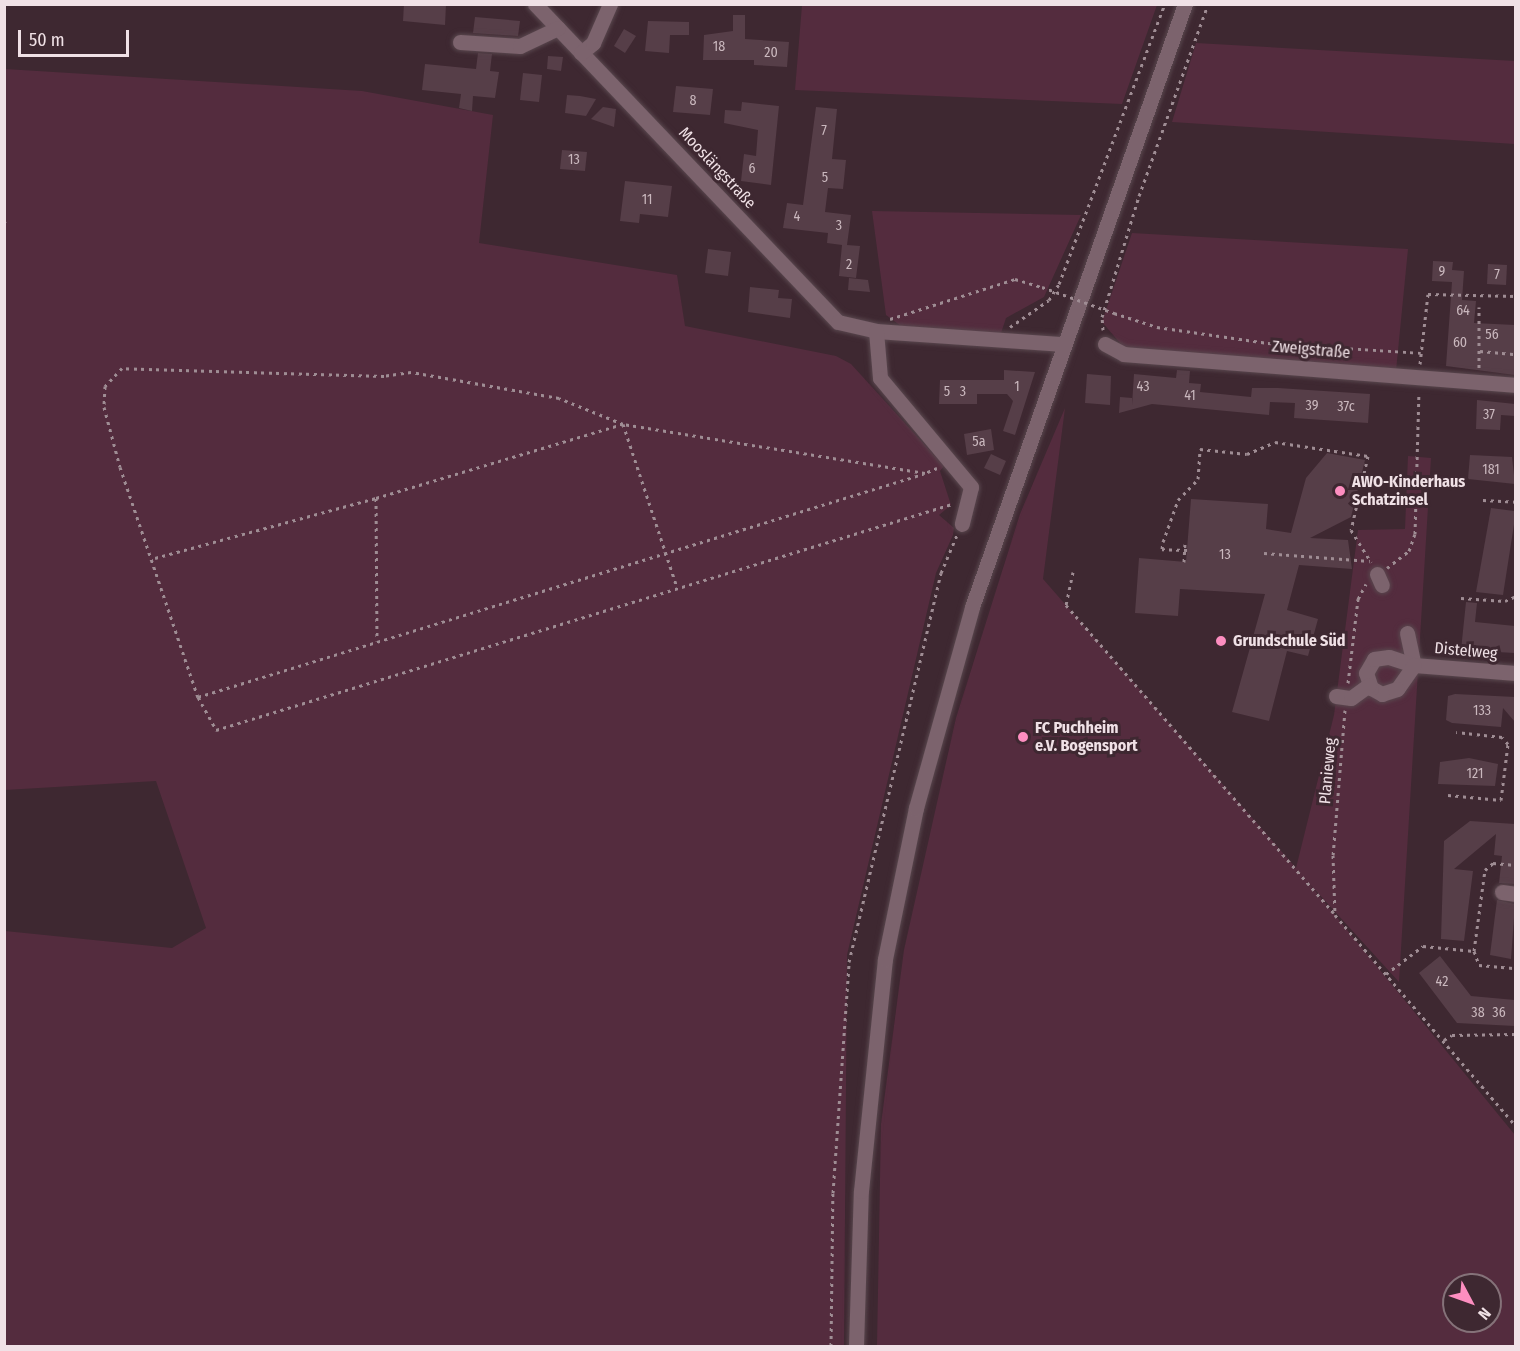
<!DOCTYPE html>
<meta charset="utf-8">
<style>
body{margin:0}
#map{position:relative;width:1520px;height:1351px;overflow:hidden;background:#3e2831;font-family:"Fira Sans Condensed",sans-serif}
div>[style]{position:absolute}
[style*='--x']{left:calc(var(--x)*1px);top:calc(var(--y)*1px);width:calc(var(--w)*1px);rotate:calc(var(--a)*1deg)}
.green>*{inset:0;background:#542c3e}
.building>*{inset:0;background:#563e48}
.path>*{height:3px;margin-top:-1.5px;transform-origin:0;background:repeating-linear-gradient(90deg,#9f8d94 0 3px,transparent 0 7.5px)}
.roads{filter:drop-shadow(0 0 2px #59474e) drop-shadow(0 0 2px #59474e)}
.minor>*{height:15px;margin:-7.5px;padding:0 7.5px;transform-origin:7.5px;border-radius:7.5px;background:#7c636d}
.path-bridge>*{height:3px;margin-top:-1.5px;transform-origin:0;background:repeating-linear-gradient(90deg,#9f8d94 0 3px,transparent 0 7.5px)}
.dots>*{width:16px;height:16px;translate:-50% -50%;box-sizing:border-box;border:3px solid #3e2831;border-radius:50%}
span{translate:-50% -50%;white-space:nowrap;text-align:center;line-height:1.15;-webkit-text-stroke:6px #3e2831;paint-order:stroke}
.number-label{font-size:14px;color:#cab8be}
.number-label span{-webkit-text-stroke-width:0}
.street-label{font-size:16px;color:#f0e1e6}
.poi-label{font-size:16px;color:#f0e1e6;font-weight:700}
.left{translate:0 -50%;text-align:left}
.frame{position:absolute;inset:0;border:6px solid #f0e1e6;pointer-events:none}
.north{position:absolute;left:1442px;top:1273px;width:60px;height:60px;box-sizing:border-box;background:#3e2831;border:2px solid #857279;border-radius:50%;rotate:131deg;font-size:16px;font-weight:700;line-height:24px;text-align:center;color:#f0e1e6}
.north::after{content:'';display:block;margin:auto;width:21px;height:27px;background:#fd8ec0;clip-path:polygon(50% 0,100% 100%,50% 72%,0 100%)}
.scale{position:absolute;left:18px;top:30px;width:111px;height:27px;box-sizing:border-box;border:3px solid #f0e1e6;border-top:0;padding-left:8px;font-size:18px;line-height:21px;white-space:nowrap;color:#f0e1e6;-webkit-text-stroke:4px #3e2831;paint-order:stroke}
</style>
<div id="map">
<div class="green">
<i style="clip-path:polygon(802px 5px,802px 4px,1157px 5px,1122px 104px,795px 90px)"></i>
<i style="clip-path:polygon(1196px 43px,1515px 61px,1515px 144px,1172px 122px)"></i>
<i style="clip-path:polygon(5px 69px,362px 91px,493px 115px,479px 243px,677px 275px,685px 326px,836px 356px,851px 364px,944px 466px,940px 471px,951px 505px,939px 515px,954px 528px,953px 535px,936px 573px,847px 955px,844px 1346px,5px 1346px,5px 931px,172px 948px,206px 928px,156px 781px,5px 790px)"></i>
<i style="clip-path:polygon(872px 211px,1081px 215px,1044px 297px,1006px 318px,1001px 333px,901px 326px,886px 315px)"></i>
<i style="clip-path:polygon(1132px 233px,1408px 249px,1395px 381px,1126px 350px,1102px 322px)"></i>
<i style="clip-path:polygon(evenodd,1065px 408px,1043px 579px,1296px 868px,1334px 715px,1358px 530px,1405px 529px,1408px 456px,1431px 458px,1399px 982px,1307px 881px,1515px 1135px,1515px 1346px,877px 1346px,881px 1124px,904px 950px,956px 718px,1020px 514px,1065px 408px,1454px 1285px,1490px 1285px,1490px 1321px,1454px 1321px,1454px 1285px)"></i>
</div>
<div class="building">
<i style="clip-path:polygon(404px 4px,446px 4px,445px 25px,403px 21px)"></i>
<i style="clip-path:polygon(733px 15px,745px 15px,745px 39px,789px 42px,787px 67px,754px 65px,754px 60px,703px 60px,704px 35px,733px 31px)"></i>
<i style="clip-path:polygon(475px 17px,520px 21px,518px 36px,473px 33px)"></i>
<i style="clip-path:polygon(648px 21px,689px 22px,689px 35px,670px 35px,669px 53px,645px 51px)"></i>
<i style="clip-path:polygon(624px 29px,636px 36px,625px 53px,614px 46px)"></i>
<i style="clip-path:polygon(478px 53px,492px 54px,490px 71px,499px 72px,495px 98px,473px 96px,472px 111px,459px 108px,461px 94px,422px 90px,425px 64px,476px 69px)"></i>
<i style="clip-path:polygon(548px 56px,563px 57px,561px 71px,547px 69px)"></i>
<i style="clip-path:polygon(523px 73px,542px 75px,539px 102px,520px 100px)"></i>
<i style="clip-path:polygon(676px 86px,713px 89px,710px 115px,673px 112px)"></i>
<i style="clip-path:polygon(567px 95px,580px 96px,596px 99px,586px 116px,565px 113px)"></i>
<i style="clip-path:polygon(742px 102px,779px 106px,771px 185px,741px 181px,744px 154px,756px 156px,758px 130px,724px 123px,725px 110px,741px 111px)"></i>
<i style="clip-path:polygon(603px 107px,616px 109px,614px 127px,591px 119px)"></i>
<i style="clip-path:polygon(816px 107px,837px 109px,832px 159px,846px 160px,843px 189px,828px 188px,825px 212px,851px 215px,847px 245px,860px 246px,856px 278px,839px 276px,842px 245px,827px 243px,828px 233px,783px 228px,787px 203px,803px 205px)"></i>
<i style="clip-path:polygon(562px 150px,587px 152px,585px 171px,560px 169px)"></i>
<i style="clip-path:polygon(625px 181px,672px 186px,668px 217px,640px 214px,639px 223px,620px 221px)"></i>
<i style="clip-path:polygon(708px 249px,731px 252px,728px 276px,705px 273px)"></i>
<i style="clip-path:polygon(1433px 261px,1453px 262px,1452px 270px,1464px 271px,1462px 300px,1476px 301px,1474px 323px,1515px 325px,1515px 375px,1446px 366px,1452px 282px,1432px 281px)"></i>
<i style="clip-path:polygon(1488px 264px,1507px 265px,1506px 285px,1487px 284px)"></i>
<i style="clip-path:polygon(849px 278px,868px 280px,870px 292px,848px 290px)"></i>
<i style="clip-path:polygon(750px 287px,779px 290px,778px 298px,792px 299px,790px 318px,748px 312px)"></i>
<i style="clip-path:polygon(1004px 370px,1035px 372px,1015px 435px,1003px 431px,1013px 401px,1007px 394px,977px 394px,977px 404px,939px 404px,940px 380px,1004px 380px)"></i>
<i style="clip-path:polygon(1177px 370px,1190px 371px,1189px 383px,1201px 384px,1200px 392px,1251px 397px,1252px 388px,1278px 388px,1370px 394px,1368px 423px,1294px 418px,1295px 403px,1270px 402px,1269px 415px,1152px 404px,1119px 413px,1120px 397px,1132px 398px,1132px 405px,1134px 374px,1176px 378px)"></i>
<i style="clip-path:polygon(1087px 374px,1111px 376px,1110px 405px,1085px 403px)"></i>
<i style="clip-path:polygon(1477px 400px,1515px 404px,1515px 416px,1501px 415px,1500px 430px,1476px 429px)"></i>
<i style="clip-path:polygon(991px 429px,994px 450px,967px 455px,964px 434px)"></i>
<i style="clip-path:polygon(1327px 453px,1365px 460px,1351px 517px,1310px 538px,1348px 540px,1352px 569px,1299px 565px,1287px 610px,1318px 619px,1308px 656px,1287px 651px,1269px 721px,1232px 712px,1265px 594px,1180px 589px,1178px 616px,1135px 613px,1139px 558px,1186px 562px,1191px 499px,1268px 504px,1266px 529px,1291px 533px,1306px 478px)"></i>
<i style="clip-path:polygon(991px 454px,1006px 461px,1000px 475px,984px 468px)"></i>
<i style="clip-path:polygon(1470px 455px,1512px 457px,1515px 484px,1468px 479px)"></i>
<i style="clip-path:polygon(1491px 508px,1514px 511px,1515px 518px,1503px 595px,1476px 592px)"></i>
<i style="clip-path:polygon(1466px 602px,1477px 603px,1475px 622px,1515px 626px,1515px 653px,1461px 650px)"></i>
<i style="clip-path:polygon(1455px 694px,1515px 697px,1515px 722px,1503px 708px,1501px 727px,1452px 723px,1446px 720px,1448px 696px)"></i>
<i style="clip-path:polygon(1469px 758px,1498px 764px,1495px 786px,1438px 784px,1440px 762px)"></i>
<i style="clip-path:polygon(1470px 821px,1515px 824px,1515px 884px,1499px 883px,1502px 856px,1494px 855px,1496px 834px,1454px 869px,1473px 871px,1464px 941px,1441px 939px,1444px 841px)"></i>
<i style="clip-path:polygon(1497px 900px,1515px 904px,1511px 959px,1490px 955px)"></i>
<i style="clip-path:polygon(1440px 956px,1471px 996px,1515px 1000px,1515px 1026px,1457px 1023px,1419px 973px)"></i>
</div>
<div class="path">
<i style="--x:4;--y:220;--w:5;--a:68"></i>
<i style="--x:1114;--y:313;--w:45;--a:18"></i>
<i style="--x:1157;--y:327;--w:112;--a:8.2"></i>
<i style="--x:1268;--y:343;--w:153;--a:3.7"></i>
<i style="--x:890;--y:319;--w:131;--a:-17.7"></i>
<i style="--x:1015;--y:279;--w:28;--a:17"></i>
<i style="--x:1010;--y:327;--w:47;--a:-34.7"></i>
<i style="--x:1049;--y:300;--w:19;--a:-58"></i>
<i style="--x:1059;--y:284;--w:299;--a:-69.3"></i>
<i style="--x:1103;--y:330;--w:13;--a:-94"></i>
<i style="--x:1102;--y:317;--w:127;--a:-73"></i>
<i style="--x:1139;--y:196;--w:204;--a:-70.2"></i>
<i style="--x:1272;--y:345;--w:17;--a:21"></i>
<i style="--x:1480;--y:351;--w:36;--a:5"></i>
<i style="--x:1420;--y:364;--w:70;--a:-83.5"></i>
<i style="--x:1428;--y:294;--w:88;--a:1.3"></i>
<i style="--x:1479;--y:368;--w:61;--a:-90"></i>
<i style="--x:937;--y:468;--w:13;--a:157"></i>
<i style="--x:925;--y:473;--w:306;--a:-170.8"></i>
<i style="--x:623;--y:424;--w:69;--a:-157.9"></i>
<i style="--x:559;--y:398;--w:150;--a:-170"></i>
<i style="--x:411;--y:372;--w:27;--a:172"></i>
<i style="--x:384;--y:376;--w:262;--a:-178.3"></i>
<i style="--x:122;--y:368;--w:25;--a:133"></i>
<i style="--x:105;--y:386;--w:21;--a:93"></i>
<i style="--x:104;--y:407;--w:62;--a:75.1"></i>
<i style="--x:120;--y:467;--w:243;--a:71.3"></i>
<i style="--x:198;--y:697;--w:38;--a:61"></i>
<i style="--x:216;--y:730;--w:770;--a:-17.07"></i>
<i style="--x:376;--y:498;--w:258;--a:-16.7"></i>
<i style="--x:623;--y:424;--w:172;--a:71.7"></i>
<i style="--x:1483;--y:500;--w:33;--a:3"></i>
<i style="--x:1187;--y:550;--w:25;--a:-178"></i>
<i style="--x:1162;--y:549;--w:7;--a:-82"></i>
<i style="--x:1163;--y:542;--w:45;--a:-70.3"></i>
<i style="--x:1178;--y:500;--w:29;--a:-46"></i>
<i style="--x:1198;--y:479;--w:30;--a:-86"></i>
<i style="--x:1200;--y:449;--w:47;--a:6.1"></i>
<i style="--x:1247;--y:454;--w:30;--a:-23"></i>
<i style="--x:1275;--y:442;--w:94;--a:8.6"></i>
<i style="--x:1368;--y:456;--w:76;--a:102.9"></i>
<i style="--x:1351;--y:530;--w:38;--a:58"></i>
<i style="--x:1264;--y:553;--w:106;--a:4.3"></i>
<i style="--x:155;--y:558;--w:229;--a:-15.2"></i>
<i style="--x:376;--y:498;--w:143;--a:89.6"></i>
<i style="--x:1184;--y:562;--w:18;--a:-87"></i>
<i style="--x:1387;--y:568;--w:28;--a:-38"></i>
<i style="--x:1409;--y:551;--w:18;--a:-71"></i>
<i style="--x:1415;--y:534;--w:142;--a:-88.4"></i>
<i style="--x:1073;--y:572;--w:34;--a:102"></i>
<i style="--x:1066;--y:605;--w:408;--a:49"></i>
<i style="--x:1461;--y:598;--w:44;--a:3.9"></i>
<i style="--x:1505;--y:601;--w:12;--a:-24"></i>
<i style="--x:1348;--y:683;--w:85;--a:-83.2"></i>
<i style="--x:1358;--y:599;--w:17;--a:-62"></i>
<i style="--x:198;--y:697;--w:759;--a:-17.1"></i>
<i style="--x:1345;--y:710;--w:145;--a:94.7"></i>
<i style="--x:1333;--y:855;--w:60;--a:88.1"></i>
<i style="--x:1335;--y:915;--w:278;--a:49.4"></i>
<i style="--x:1448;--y:795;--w:53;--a:5.4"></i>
<i style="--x:1501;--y:800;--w:56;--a:-82.9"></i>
<i style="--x:1508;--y:744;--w:9;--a:-131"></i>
<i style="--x:1502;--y:737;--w:46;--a:-173.8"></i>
<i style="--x:1474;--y:951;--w:82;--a:-82.3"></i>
<i style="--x:1485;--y:870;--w:11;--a:-41"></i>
<i style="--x:1493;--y:863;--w:23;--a:5"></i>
<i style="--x:1386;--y:974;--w:46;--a:-37.1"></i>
<i style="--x:1423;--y:946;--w:51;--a:5.6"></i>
<i style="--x:1474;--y:951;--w:15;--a:70"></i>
<i style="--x:1479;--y:965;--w:37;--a:5"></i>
<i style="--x:1444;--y:1040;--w:9;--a:-32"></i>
<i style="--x:1452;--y:1035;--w:64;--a:-0.9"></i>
<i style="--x:831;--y:1346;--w:153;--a:-89.3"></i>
<i style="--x:833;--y:1193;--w:232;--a:-86"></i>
<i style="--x:849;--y:962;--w:400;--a:-76.7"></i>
<i style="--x:941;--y:573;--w:41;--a:-67.2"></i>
</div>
<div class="roads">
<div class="minor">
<i style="--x:535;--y:4;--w:439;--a:46.4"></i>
<i style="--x:838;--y:322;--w:39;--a:13"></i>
<i style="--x:876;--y:331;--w:188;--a:4"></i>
<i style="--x:460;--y:42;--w:60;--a:3.8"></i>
<i style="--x:520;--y:46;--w:42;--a:-25.3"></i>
<i style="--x:581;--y:53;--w:16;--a:-40"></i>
<i style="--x:593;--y:43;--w:43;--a:-66.4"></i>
<i style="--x:876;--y:331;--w:47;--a:85.1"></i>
<i style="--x:880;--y:378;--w:142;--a:50.1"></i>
<i style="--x:971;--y:487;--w:38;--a:104"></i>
<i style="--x:1105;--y:344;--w:21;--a:28"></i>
<i style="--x:1124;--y:354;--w:393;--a:4.5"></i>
<i style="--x:1377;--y:574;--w:12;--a:66"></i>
<i style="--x:1407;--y:633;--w:33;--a:78"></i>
<i style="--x:1414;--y:665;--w:102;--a:4.5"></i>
<i style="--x:1389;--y:657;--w:26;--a:18"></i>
<i style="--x:1414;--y:665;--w:29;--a:125"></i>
<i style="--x:1397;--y:689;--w:16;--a:162"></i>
<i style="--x:1382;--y:694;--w:13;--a:-151"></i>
<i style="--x:1371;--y:688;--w:16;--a:-108"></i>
<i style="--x:1366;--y:673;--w:16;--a:-60"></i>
<i style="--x:1374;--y:659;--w:15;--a:-8"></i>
<i style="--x:1336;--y:696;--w:15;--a:8"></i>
<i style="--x:1351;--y:698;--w:22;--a:-36"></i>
<i style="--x:1502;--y:892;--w:14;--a:8"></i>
<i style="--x:856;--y:1346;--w:155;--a:-88.2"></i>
<i style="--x:861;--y:1191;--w:233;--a:-84.1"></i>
<i style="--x:885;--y:959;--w:154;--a:-78.4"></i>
<i style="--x:916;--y:808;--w:209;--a:-74.4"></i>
<i style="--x:972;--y:607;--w:640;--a:-70.55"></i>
</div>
</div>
<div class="path-bridge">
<i style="--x:1042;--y:287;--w:77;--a:19.9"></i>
</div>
<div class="dots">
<i style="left:1340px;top:491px;background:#fd8ec0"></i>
<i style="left:1221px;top:641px;background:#fd8ec0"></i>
<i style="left:1023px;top:737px;background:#fd8ec0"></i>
</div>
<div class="number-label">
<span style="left:719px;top:47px">18</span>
<span style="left:771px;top:53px">20</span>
<span style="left:693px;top:101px">8</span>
<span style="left:824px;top:131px">7</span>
<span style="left:574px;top:160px">13</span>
<span style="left:752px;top:169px">6</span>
<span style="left:825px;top:178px">5</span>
<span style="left:647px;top:200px">11</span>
<span style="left:797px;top:217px">4</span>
<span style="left:839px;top:226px">3</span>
<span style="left:849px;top:265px">2</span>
<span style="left:1442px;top:272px">9</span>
<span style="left:1497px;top:275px">7</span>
<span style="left:1463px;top:311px">64</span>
<span style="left:1492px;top:335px">56</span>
<span style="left:1460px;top:343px">60</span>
<span style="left:1017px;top:387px">1</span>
<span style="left:1143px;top:387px">43</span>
<span style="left:947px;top:392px">5</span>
<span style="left:963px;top:392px">3</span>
<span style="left:1190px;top:396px">41</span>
<span style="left:1312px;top:406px">39</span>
<span style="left:1346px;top:407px">37c</span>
<span style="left:1489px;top:415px">37</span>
<span style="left:979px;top:442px">5a</span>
<span style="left:1491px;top:470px">181</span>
<span style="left:1225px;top:555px">13</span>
<span style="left:1482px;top:711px">133</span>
<span style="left:1475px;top:774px">121</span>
<span style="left:1442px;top:982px">42</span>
<span style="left:1478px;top:1013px">38</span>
<span style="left:1499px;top:1013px">36</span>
</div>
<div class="street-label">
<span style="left:717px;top:168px;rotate:47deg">Mooslängstraße</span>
<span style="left:1311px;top:350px;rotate:5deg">Zweigstraße</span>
<span style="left:1466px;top:651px;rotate:5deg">Distelweg</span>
<span style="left:1328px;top:771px;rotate:-85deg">Planieweg</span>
</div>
<div class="poi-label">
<span class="left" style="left:1352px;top:491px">AWO-Kinderhaus<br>Schatzinsel</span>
<span class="left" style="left:1233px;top:641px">Grundschule Süd</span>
<span class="left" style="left:1035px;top:737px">FC Puchheim<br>e.V. Bogensport</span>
</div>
<div class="frame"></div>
<div class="north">N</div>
<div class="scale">50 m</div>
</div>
